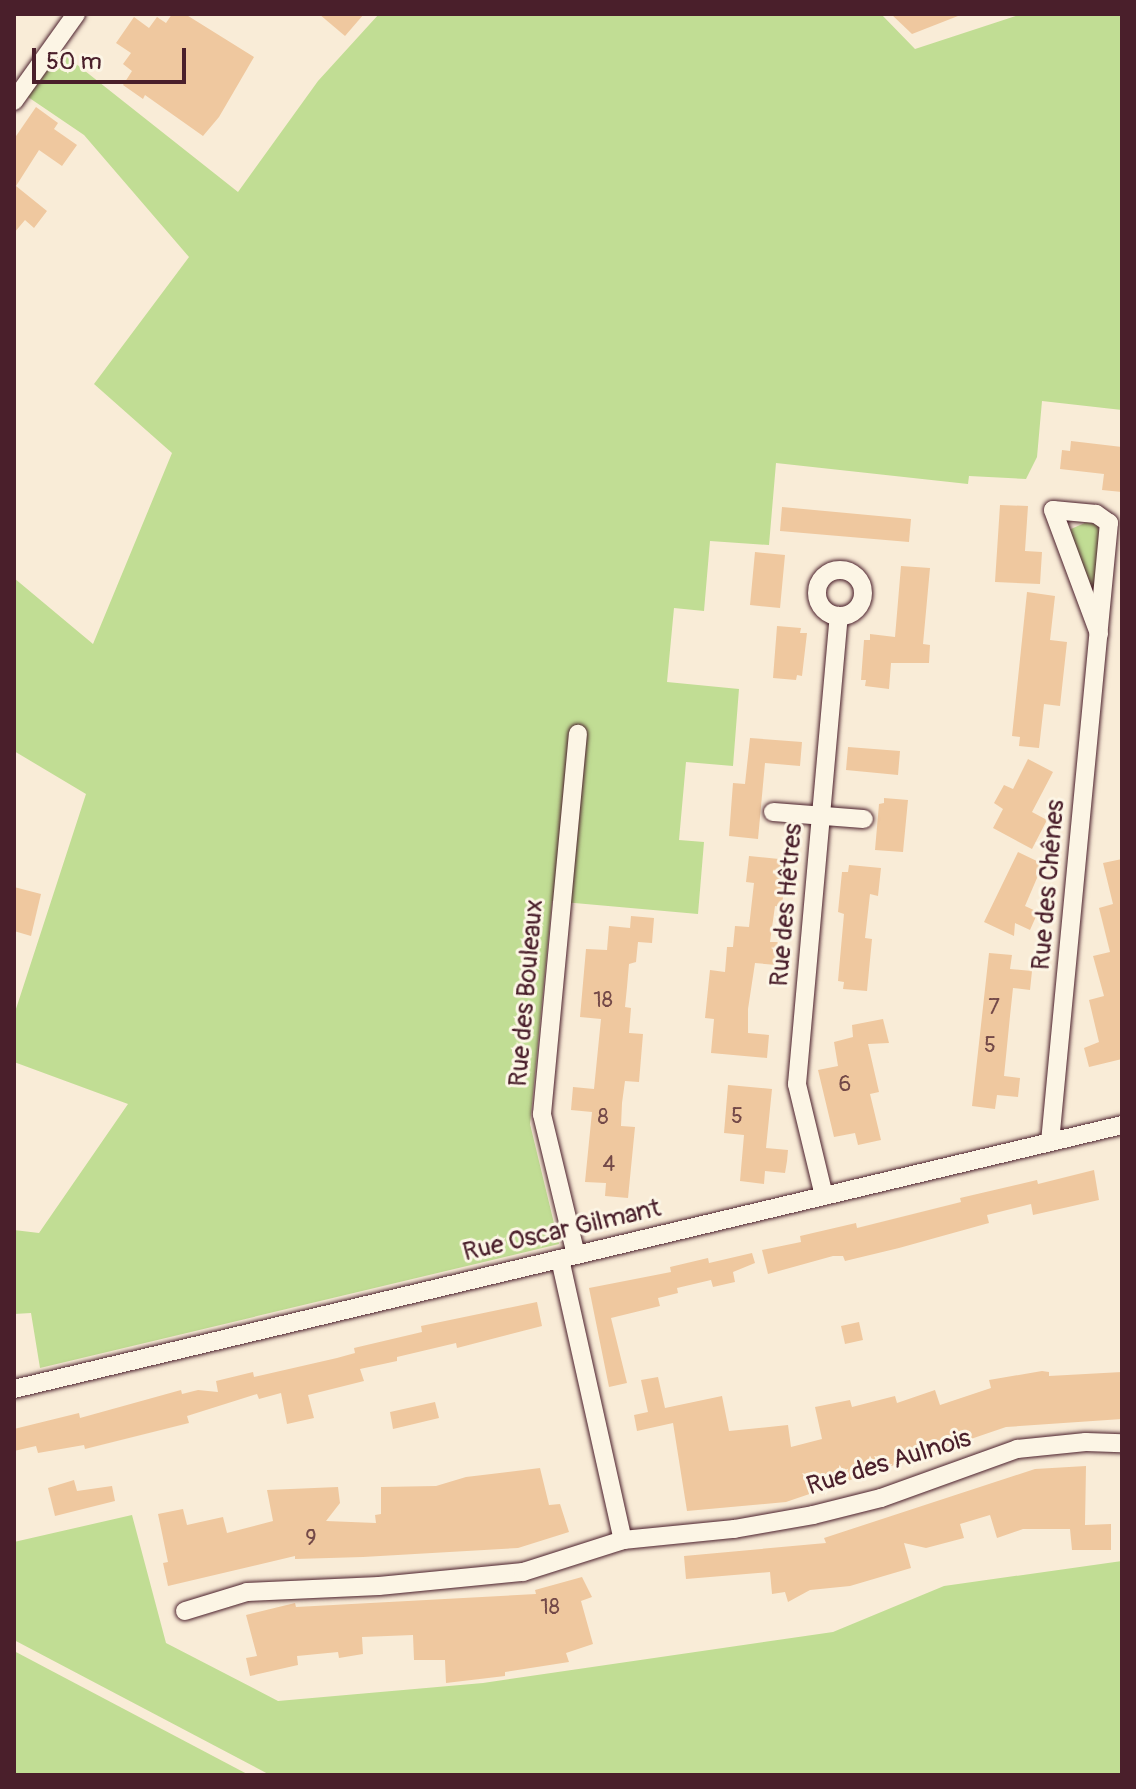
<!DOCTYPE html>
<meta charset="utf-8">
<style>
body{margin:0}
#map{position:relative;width:1136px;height:1789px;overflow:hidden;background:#f9ecd7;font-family:Pangolin,sans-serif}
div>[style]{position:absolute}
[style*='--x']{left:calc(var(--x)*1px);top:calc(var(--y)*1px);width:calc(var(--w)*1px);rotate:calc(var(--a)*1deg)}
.green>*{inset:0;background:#c1dd94}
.building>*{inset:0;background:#efc89f}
.roads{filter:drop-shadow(0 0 2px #4a1f2b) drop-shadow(0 0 2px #4a1f2b)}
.minor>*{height:18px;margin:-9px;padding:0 9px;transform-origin:9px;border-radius:9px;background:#fcf5e5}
.minor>.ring{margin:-9px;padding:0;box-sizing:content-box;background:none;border:18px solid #fcf5e5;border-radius:50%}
span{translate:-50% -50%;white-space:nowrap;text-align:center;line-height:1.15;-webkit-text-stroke:6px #fcf5e5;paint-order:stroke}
.number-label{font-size:22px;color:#734948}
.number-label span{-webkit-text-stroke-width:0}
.street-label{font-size:26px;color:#4a1f2b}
.frame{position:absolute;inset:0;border:16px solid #4a1f2b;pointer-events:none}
.scale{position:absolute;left:32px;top:48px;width:154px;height:36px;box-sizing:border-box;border:4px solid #4a1f2b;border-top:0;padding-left:10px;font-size:24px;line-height:28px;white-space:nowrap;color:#4a1f2b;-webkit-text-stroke:6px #fcf5e5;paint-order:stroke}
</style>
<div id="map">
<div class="green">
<i style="clip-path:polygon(379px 14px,881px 14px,915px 49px,1022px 14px,1122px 14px,1122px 410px,1042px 401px,1037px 457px,1026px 479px,969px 476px,968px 484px,776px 463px,769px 545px,710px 541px,704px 611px,674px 608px,667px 682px,739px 689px,733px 766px,686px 762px,679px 840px,704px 842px,698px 914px,552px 901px,530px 1124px,559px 1244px,40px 1368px,31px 1313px,14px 1314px,14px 1230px,39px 1233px,128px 1104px,14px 1062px,14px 1015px,86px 794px,14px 751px,14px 578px,93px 644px,172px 453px,94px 384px,189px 257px,84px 135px,28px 97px,61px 52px,238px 192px,318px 81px)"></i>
<i style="clip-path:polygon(1087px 522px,1097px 525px,1100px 534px,1094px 593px,1072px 540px,1071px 529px)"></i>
<i style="clip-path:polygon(132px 1515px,166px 1643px,278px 1701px,483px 1683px,833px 1632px,944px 1586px,1122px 1561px,1122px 1775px,270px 1775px,14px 1640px,14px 1542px)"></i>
<i style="clip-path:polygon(14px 1651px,249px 1775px,14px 1775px)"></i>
</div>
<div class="building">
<i style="clip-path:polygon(172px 14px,185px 14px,254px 57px,219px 117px,203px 136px,145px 95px,143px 99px,123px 85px,132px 71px,123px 64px,131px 53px,116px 43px,134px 17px,149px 28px,157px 17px,166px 23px)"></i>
<i style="clip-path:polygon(319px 14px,364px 14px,345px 36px)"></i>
<i style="clip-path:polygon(891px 14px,958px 14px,958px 16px,912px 34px)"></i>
<i style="clip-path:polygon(36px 107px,58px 123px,54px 129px,77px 145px,62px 166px,39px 150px,16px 186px,47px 211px,34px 228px,25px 220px,14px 233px,14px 139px)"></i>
<i style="clip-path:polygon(1071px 441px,1122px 447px,1122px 492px,1102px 490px,1104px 474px,1060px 469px,1062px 450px,1070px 451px)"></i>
<i style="clip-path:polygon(1000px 505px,1028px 506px,1025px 551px,1042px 552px,1040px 584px,995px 582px)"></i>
<i style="clip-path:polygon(782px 507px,911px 519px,909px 542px,780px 531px)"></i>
<i style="clip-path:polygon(755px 552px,785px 555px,780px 608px,750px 605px)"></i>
<i style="clip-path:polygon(901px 566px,930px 568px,923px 644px,930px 645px,929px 663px,891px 663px,889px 689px,865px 686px,866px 680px,861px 680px,864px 640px,870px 640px,870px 634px,895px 637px)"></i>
<i style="clip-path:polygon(1027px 592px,1055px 596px,1050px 640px,1067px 642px,1060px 706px,1044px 704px,1039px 748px,1019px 746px,1020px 737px,1012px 736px)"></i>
<i style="clip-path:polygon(777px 626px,801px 628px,800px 633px,807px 633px,802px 676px,797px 675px,796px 680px,773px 678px)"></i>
<i style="clip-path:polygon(750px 738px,802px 742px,800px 766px,765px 763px,758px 839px,729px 836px,733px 783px,745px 784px)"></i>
<i style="clip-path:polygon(848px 747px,900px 751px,898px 775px,846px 770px)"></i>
<i style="clip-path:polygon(1028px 759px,1053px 772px,1032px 812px,1047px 820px,1032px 849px,993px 828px,1003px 809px,994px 803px,1004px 785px,1013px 789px)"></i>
<i style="clip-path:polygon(884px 798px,908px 800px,903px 852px,875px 850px,879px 804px,884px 803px)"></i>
<i style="clip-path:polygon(1018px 852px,1043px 864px,1025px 906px,1038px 912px,1030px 930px,1015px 923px,1014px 936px,984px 922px)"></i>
<i style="clip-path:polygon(749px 856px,779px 859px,779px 864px,786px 865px,782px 907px,775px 906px,770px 942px,778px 942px,776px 965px,755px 963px,748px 1009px,748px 1033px,769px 1035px,767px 1058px,711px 1053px,714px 1019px,705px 1018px,710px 970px,725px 972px,727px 947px,733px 947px,735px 926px,749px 927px,754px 883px,746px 882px)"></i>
<i style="clip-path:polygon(1122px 859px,1122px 1059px,1089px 1067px,1084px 1048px,1099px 1042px,1089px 1000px,1104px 996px,1093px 956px,1110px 952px,1099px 908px,1113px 904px,1103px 863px)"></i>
<i style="clip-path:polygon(849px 865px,881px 868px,878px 896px,870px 894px,865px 938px,872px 939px,867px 991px,843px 989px,844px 982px,838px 981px,844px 914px,838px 912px,842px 872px,848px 872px)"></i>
<i style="clip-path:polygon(14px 887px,41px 894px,31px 936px,14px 931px)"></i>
<i style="clip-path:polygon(631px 916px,654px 918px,652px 943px,638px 942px,636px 962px,629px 964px,627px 987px,625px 1007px,631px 1008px,629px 1033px,643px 1034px,639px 1082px,625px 1081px,622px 1103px,621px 1126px,635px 1127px,628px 1198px,605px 1196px,606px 1183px,585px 1182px,592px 1112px,571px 1110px,573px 1087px,594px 1089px,601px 1019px,580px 1017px,586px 949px,607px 950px,609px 926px,630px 928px)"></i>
<i style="clip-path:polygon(989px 953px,1012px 955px,1010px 969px,1032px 971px,1030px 990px,1013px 988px,1010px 1016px,1004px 1076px,1020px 1078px,1018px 1097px,997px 1095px,995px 1109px,972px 1106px)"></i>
<i style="clip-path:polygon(883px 1019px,889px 1043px,868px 1044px,879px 1092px,870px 1094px,881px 1140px,858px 1145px,855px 1133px,834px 1137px,818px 1070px,838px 1066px,834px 1042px,853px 1037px,852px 1025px)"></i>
<i style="clip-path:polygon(728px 1085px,772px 1089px,766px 1148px,788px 1150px,787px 1161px,785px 1173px,765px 1171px,764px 1184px,740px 1181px,744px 1135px,724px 1133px)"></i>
<i style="clip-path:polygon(1094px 1170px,1099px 1200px,1033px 1215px,1031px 1204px,987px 1215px,989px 1223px,899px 1248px,845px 1261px,843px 1256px,833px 1256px,768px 1274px,762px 1250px,801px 1242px,800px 1236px,856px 1223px,857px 1228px,961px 1202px,960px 1198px,1037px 1180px,1038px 1184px)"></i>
<i style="clip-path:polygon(752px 1253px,755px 1263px,733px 1272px,735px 1282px,713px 1287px,711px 1280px,677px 1288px,678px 1293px,658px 1298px,660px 1306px,611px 1318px,627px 1383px,609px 1387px,589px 1288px,671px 1272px,670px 1267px,708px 1258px,709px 1263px)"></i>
<i style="clip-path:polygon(537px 1302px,542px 1326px,457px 1348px,456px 1343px,397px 1357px,397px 1361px,360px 1369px,364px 1381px,308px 1395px,314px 1418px,287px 1424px,281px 1393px,259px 1399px,257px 1394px,187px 1416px,189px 1423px,85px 1449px,84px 1445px,38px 1453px,36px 1446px,14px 1451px,14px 1429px,79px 1413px,80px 1418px,181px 1390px,182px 1394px,198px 1390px,218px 1392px,216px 1381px,253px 1372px,254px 1377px,337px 1358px,355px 1353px,354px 1348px,422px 1332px,421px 1326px)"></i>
<i style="clip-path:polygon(859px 1322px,863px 1340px,845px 1344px,841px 1326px)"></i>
<i style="clip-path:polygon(1042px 1371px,1049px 1372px,1049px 1376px,1122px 1372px,1122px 1419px,1006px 1427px,786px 1502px,687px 1511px,673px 1423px,637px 1431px,634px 1415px,648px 1412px,641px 1380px,658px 1377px,665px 1408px,722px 1396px,729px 1431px,788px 1425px,791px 1447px,822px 1439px,815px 1407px,850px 1400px,852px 1407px,895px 1396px,897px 1403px,935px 1390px,940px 1405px,991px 1388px,989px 1380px)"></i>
<i style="clip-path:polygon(435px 1402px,439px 1418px,393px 1429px,390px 1412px)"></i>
<i style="clip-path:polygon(1086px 1466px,1085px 1525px,1111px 1524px,1111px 1550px,1072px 1550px,1070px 1529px,1023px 1529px,997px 1538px,990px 1515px,960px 1524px,964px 1538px,926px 1548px,904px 1543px,911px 1568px,850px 1586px,810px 1590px,788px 1602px,785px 1592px,772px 1594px,770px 1572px,686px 1579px,684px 1556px,826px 1543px,824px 1538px,1035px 1469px)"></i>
<i style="clip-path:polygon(540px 1468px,549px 1505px,560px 1504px,569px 1532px,518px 1548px,363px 1557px,295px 1559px,295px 1556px,168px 1586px,163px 1563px,168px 1562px,158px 1514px,183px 1509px,187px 1525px,223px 1517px,227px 1533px,273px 1521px,267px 1490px,338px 1487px,340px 1503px,326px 1521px,376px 1523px,375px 1515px,381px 1514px,381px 1487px,436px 1486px,466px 1477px)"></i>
<i style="clip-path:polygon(74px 1480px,77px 1491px,112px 1486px,115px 1501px,55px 1516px,48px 1488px)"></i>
<i style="clip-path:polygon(582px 1577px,592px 1597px,581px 1601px,593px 1644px,566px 1653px,569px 1662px,505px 1672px,505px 1676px,446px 1683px,445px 1660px,414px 1660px,413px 1635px,362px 1637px,363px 1654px,339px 1658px,338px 1652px,297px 1656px,298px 1665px,250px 1676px,246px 1658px,257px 1656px,246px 1615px,295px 1603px,296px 1607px,536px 1594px,535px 1590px)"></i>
</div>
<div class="roads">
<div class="minor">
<i style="--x:14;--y:101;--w:107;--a:-54.5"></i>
<i class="ring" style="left:817px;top:570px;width:28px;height:28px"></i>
<i style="--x:773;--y:812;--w:91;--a:4.4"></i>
<i style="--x:1050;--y:1142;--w:622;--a:-84.56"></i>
<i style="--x:1109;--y:523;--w:16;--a:-145"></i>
<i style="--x:1096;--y:514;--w:43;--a:-174.7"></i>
<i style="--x:1053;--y:510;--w:132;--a:69.6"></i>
<i style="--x:824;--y:1196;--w:115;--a:-103.6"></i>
<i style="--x:797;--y:1084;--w:470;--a:-84.9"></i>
<i style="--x:576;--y:1255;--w:145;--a:-103.6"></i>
<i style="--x:542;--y:1114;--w:382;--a:-84.6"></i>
<i style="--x:560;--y:1259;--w:288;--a:77.4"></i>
<i style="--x:623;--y:1540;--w:112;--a:-5.7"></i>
<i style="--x:734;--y:1529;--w:80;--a:-10"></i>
<i style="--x:813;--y:1515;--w:70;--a:-14"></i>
<i style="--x:881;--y:1498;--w:145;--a:-19.8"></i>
<i style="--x:1017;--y:1449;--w:69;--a:-5.8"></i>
<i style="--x:1086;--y:1442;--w:36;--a:2"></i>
<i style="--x:14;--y:1389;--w:1139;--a:-13.4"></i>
<i style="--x:185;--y:1611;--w:65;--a:-17"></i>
<i style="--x:247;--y:1592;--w:132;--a:-2.6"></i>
<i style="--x:379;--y:1586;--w:145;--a:-5.6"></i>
<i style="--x:523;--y:1572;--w:105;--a:-17.7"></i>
</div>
</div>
<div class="number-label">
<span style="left:603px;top:1001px">18</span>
<span style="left:994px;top:1008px">7</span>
<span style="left:990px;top:1046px">5</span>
<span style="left:845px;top:1085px">6</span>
<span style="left:737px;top:1117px">5</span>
<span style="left:603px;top:1118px">8</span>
<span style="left:609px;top:1165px">4</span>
<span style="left:311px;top:1539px">9</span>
<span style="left:550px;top:1608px">18</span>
</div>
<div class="street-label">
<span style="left:1049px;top:885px;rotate:-85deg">Rue des Chênes</span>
<span style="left:787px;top:905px;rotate:-85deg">Rue des Hêtres</span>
<span style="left:527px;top:993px;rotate:-85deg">Rue des Bouleaux</span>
<span style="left:562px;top:1231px;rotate:-13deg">Rue Oscar Gilmant</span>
<span style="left:889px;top:1463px;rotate:-17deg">Rue des Aulnois</span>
</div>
<div class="frame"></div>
<div class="scale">50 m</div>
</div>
